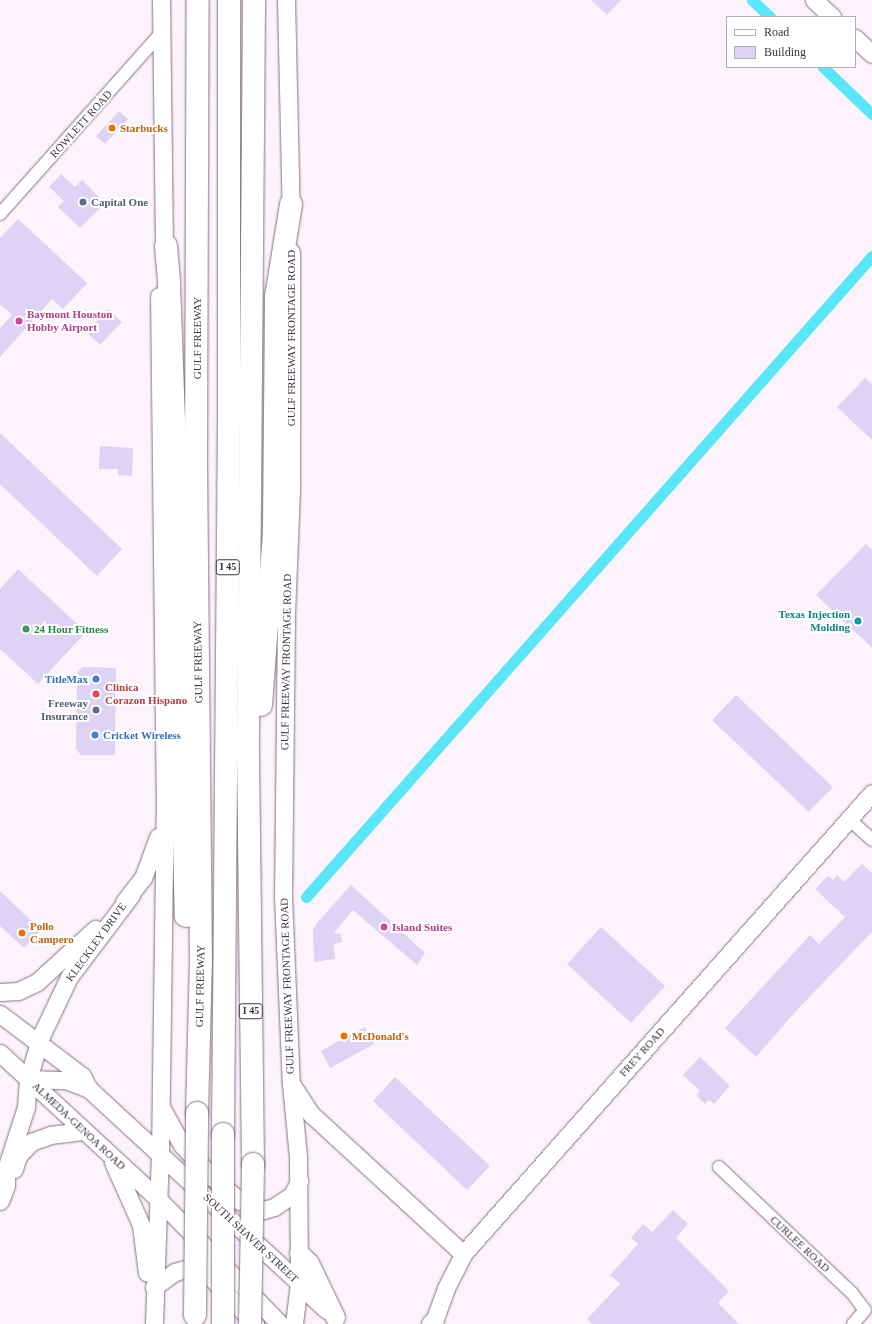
<!DOCTYPE html>
<style>
body{margin:0}
#map{position:relative;width:872px;height:1324px;overflow:hidden;background:#fdf3fc;font-family:"Times New Roman",serif}
div>[style]{position:absolute}
[style*='--x']{left:calc(var(--x)*1px);top:calc(var(--y)*1px);width:calc(var(--w)*1px);rotate:calc(var(--a)*1deg)}
.canal>*{height:11px;margin:-5.5px;padding:0 5.5px;transform-origin:5.5px;border-radius:5.5px;background:#5ae6f9}
.building>*{inset:0;background:#ded2f5}
.roads{filter:drop-shadow(0 0 1px #846f83) drop-shadow(0 0 1px #846f83)}
.street>*{height:12px;margin:-6px;padding:0 6px;transform-origin:6px;border-radius:6px;background:#fff}
.secondary>*{height:17px;margin:-8.5px;padding:0 8.5px;transform-origin:8.5px;border-radius:8.5px;background:#fff}
.primary>*{height:19px;margin:-9.5px;padding:0 9.5px;transform-origin:9.5px;border-radius:9.5px;background:#fff}
.highway>*{height:22px;margin:-11px;padding:0 11px;transform-origin:11px;border-radius:11px;background:#fff}
.bridges{filter:drop-shadow(0 0 1px #846f83) drop-shadow(0 0 1px #846f83)}
.highway-bridge>*{height:22px;margin:-11px;padding:0 11px;transform-origin:11px;border-radius:11px;background:#fff}
.dots>*{width:11px;height:11px;translate:-50% -50%;box-sizing:border-box;border:2px solid #fff;border-radius:50%}
span{translate:-50% -50%;white-space:nowrap;text-align:center;line-height:1.15;-webkit-text-stroke:4px #fff;paint-order:stroke}
.shield-label span{padding:1px 3px;background:#fff;border:1px solid;border-radius:3px;-webkit-text-stroke-width:0}
.shield-label{font-size:10px;color:#3e353e;font-weight:700}
.street-label{font-size:11px;color:#3e353e}
.food-label{font-size:11px;color:#c56008;font-weight:700}
.left{translate:0 -50%;text-align:left}
.service-label{font-size:11px;color:#4e5e75;font-weight:700}
.right{translate:-100% -50%;text-align:right}
.hotel-label{font-size:11px;color:#b23c85;font-weight:700}
.culture-label{font-size:11px;color:#0d838f;font-weight:700}
.leisure-label{font-size:11px;color:#27864d;font-weight:700}
.shop-label{font-size:11px;color:#366cbe;font-weight:700}
.health-label{font-size:11px;color:#be3a42;font-weight:700}
.legend{position:absolute;left:726px;top:16px;width:130px;height:52px;box-sizing:border-box;background:#fff;border:1px solid #b2aeb2;margin:0;padding:5px 7px;list-style:none;font-size:12px;color:#3e353e}
.legend li{display:flex;align-items:center;gap:8px;height:20px}
.legend b{width:20px;border:1px solid #b2aeb2}
</style>
<div id="map">
<div class="canal">
<i style="--x:752;--y:0;--w:25;--a:43"></i>
<i style="--x:823;--y:67;--w:68;--a:43.8"></i>
<i style="--x:306;--y:897;--w:855;--a:-48.56"></i>
</div>
<div class="building">
<i style="clip-path:polygon(591px 0,621px 0,607px 15px)"></i>
<i style="clip-path:polygon(119px 111px,128px 119px,105px 144px,96px 136px)"></i>
<i style="clip-path:polygon(61px 174px,75px 187px,82px 180px,105px 203px,80px 228px,58px 207px,64px 201px,49px 187px)"></i>
<i style="clip-path:polygon(18px 219px,87px 283px,63px 309px,52px 299px,0 357px,0 328px,12px 315px,0 304px,0 238px)"></i>
<i style="clip-path:polygon(108px 309px,122px 322px,100px 345px,86px 332px)"></i>
<i style="clip-path:polygon(865px 378px,872px 384px,872px 440px,837px 407px)"></i>
<i style="clip-path:polygon(0 433px,122px 549px,97px 576px,0 484px)"></i>
<i style="clip-path:polygon(100px 446px,133px 448px,132px 476px,118px 475px,118px 469px,99px 469px)"></i>
<i style="clip-path:polygon(866px 544px,872px 550px,872px 648px,816px 595px)"></i>
<i style="clip-path:polygon(18px 569px,86px 632px,38px 684px,0 649px,0 589px)"></i>
<i style="clip-path:polygon(82px 667px,116px 668px,115px 755px,81px 755px,76px 749px,77px 673px)"></i>
<i style="clip-path:polygon(736px 695px,833px 787px,809px 812px,712px 720px)"></i>
<i style="clip-path:polygon(862px 864px,872px 873px,872px 932px,795px 1012px,756px 1057px,725px 1028px,810px 935px,819px 944px,845px 917px,815px 889px,828px 876px,833px 880px,837px 875px,844px 882px)"></i>
<i style="clip-path:polygon(351px 885px,425px 953px,417px 965px,353px 910px,334px 933px,341px 934px,342px 942px,334px 944px,335px 959px,314px 962px,313px 930px,317px 923px)"></i>
<i style="clip-path:polygon(0 891px,41px 930px,24px 948px,0 926px)"></i>
<i style="clip-path:polygon(601px 927px,665px 986px,631px 1023px,567px 964px)"></i>
<i style="clip-path:polygon(365px 1027px,374px 1044px,330px 1068px,321px 1051px)"></i>
<i style="clip-path:polygon(700px 1057px,730px 1086px,714px 1104px,709px 1100px,705px 1104px,696px 1095px,700px 1091px,683px 1075px)"></i>
<i style="clip-path:polygon(395px 1077px,490px 1166px,467px 1190px,373px 1101px)"></i>
<i style="clip-path:polygon(673px 1210px,688px 1224px,676px 1238px,729px 1291px,718px 1303px,739px 1324px,592px 1324px,587px 1319px,620px 1284px,610px 1275px,638px 1244px,631px 1238px,643px 1224px,652px 1232px)"></i>
</div>
<div class="roads">
<div class="street">
<i style="--x:0;--y:214;--w:242;--a:-48.3"></i>
<i style="--x:849;--y:819;--w:31;--a:42"></i>
<i style="--x:719;--y:1167;--w:183;--a:43.5"></i>
<i style="--x:852;--y:1293;--w:21;--a:53"></i>
<i style="--x:865;--y:1310;--w:18;--a:131"></i>
</div>
<div class="secondary">
<i style="--x:161;--y:0;--w:258;--a:89.3"></i>
<i style="--x:286;--y:0;--w:216;--a:88.7"></i>
<i style="--x:814;--y:0;--w:25;--a:43"></i>
<i style="--x:855;--y:38;--w:23;--a:43"></i>
<i style="--x:291;--y:252;--w:238;--a:90"></i>
<i style="--x:291;--y:490;--w:126;--a:92.3"></i>
<i style="--x:286;--y:616;--w:280;--a:90.6"></i>
<i style="--x:283;--y:896;--w:188;--a:87.6"></i>
<i style="--x:291;--y:1084;--w:73;--a:84.5"></i>
<i style="--x:298;--y:1157;--w:126;--a:89.5"></i>
<i style="--x:299;--y:1283;--w:41;--a:97"></i>
<i style="--x:124;--y:902;--w:31;--a:-52"></i>
<i style="--x:143;--y:878;--w:44;--a:-69.9"></i>
<i style="--x:0;--y:992;--w:18;--a:-3"></i>
<i style="--x:18;--y:991;--w:21;--a:-25"></i>
<i style="--x:37;--y:982;--w:79;--a:-42.4"></i>
<i style="--x:0;--y:1014;--w:103;--a:37.1"></i>
<i style="--x:82;--y:1076;--w:15;--a:62"></i>
<i style="--x:89;--y:1089;--w:286;--a:42.7"></i>
<i style="--x:0;--y:1053;--w:215;--a:42.7"></i>
<i style="--x:158;--y:1199;--w:175;--a:45.7"></i>
<i style="--x:28;--y:1079;--w:38;--a:2"></i>
<i style="--x:66;--y:1080;--w:25;--a:21"></i>
<i style="--x:292;--y:1085;--w:35;--a:57"></i>
<i style="--x:311;--y:1114;--w:207;--a:42.6"></i>
<i style="--x:162;--y:1109;--w:41;--a:60.9"></i>
<i style="--x:182;--y:1145;--w:42;--a:46.9"></i>
<i style="--x:211;--y:1176;--w:38;--a:41"></i>
<i style="--x:240;--y:1201;--w:25;--a:21"></i>
<i style="--x:263;--y:1210;--w:11;--a:-15"></i>
<i style="--x:274;--y:1207;--w:22;--a:-34"></i>
<i style="--x:292;--y:1195;--w:16;--a:-63"></i>
<i style="--x:113;--y:1162;--w:69;--a:66"></i>
<i style="--x:141;--y:1225;--w:48;--a:82.9"></i>
<i style="--x:14;--y:1169;--w:14;--a:-73"></i>
<i style="--x:18;--y:1156;--w:19;--a:-47"></i>
<i style="--x:31;--y:1142;--w:20;--a:-20"></i>
<i style="--x:50;--y:1135;--w:33;--a:-7"></i>
<i style="--x:0;--y:1201;--w:17;--a:-69"></i>
<i style="--x:6;--y:1185;--w:16;--a:-90"></i>
<i style="--x:6;--y:1169;--w:65;--a:-72.1"></i>
<i style="--x:26;--y:1107;--w:28;--a:-86"></i>
<i style="--x:28;--y:1079;--w:45;--a:-73.2"></i>
<i style="--x:41;--y:1036;--w:65;--a:-64.6"></i>
<i style="--x:69;--y:977;--w:103;--a:-52.9"></i>
<i style="--x:154;--y:1287;--w:26;--a:-36"></i>
<i style="--x:175;--y:1272;--w:22;--a:-16"></i>
<i style="--x:196;--y:1266;--w:5;--a:11"></i>
<i style="--x:201;--y:1267;--w:79;--a:46.5"></i>
<i style="--x:154;--y:1324;--w:171;--a:-88"></i>
<i style="--x:160;--y:1153;--w:340;--a:-89.2"></i>
<i style="--x:165;--y:813;--w:517;--a:-90.66"></i>
<i style="--x:433;--y:1324;--w:38;--a:-70"></i>
<i style="--x:446;--y:1288;--w:38;--a:-63"></i>
<i style="--x:463;--y:1254;--w:616;--a:-48.42"></i>
</div>
<div class="primary">
<i style="--x:299;--y:1253;--w:14;--a:45"></i>
<i style="--x:309;--y:1263;--w:60;--a:64.3"></i>
<i style="--x:299;--y:1283;--w:38;--a:43"></i>
<i style="--x:431;--y:1324;--w:4;--a:-45"></i>
</div>
<div class="highway">
<i style="--x:166;--y:246;--w:37;--a:85"></i>
<i style="--x:169;--y:283;--w:160;--a:87.9"></i>
<i style="--x:175;--y:443;--w:473;--a:88.7"></i>
<i style="--x:261;--y:705;--w:174;--a:-85.7"></i>
<i style="--x:274;--y:531;--w:234;--a:-89.5"></i>
<i style="--x:276;--y:297;--w:94;--a:-80.8"></i>
<i style="--x:197;--y:1113;--w:149;--a:-88.5"></i>
<i style="--x:201;--y:964;--w:503;--a:-90.57"></i>
<i style="--x:196;--y:461;--w:461;--a:-89.8"></i>
<i style="--x:223;--y:1134;--w:712;--a:-89.52"></i>
<i style="--x:229;--y:422;--w:422;--a:-90"></i>
<i style="--x:253;--y:1164;--w:427;--a:-90.7"></i>
<i style="--x:248;--y:737;--w:737;--a:-89.53"></i>
</div>
</div>
<div class="bridges">
<div class="highway-bridge">
<i style="--x:223;--y:1134;--w:190;--a:90"></i>
<i style="--x:195;--y:1315;--w:202;--a:-89.4"></i>
<i style="--x:250;--y:1324;--w:160;--a:-88.9"></i>
</div>
</div>
<div class="dots">
<i style="left:112px;top:128px;background:#e8710a"></i>
<i style="left:83px;top:202px;background:#5c6f8a"></i>
<i style="left:19px;top:321px;background:#d1479c"></i>
<i style="left:858px;top:621px;background:#0f9aa8"></i>
<i style="left:26px;top:629px;background:#2e9e5b"></i>
<i style="left:96px;top:679px;background:#3f7fe0"></i>
<i style="left:96px;top:694px;background:#e0444e"></i>
<i style="left:96px;top:710px;background:#5c6f8a"></i>
<i style="left:95px;top:735px;background:#3f7fe0"></i>
<i style="left:384px;top:927px;background:#d1479c"></i>
<i style="left:22px;top:933px;background:#e8710a"></i>
<i style="left:344px;top:1036px;background:#e8710a"></i>
</div>
<div class="shield-label">
<span style="left:228px;top:567px">I 45</span>
<span style="left:251px;top:1011px">I 45</span>
</div>
<div class="street-label">
<span style="left:81px;top:124px;rotate:-48deg">ROWLETT ROAD</span>
<span style="left:197px;top:338px;rotate:-90deg">GULF FREEWAY</span>
<span style="left:291px;top:338px;rotate:-90deg">GULF FREEWAY FRONTAGE ROAD</span>
<span style="left:198px;top:662px;rotate:-91deg">GULF FREEWAY</span>
<span style="left:286px;top:662px;rotate:-89deg">GULF FREEWAY FRONTAGE ROAD</span>
<span style="left:96px;top:942px;rotate:-54deg">KLECKLEY DRIVE</span>
<span style="left:200px;top:986px;rotate:-89deg">GULF FREEWAY</span>
<span style="left:287px;top:986px;rotate:-92deg">GULF FREEWAY FRONTAGE ROAD</span>
<span style="left:642px;top:1052px;rotate:-48deg">FREY ROAD</span>
<span style="left:79px;top:1126px;rotate:43deg">ALMEDA-GENOA ROAD</span>
<span style="left:251px;top:1238px;rotate:43deg">SOUTH SHAVER STREET</span>
<span style="left:800px;top:1244px;rotate:43deg">CURLEE ROAD</span>
</div>
<div class="food-label">
<span class="left" style="left:120px;top:128px">Starbucks</span>
<span class="left" style="left:30px;top:933px">Pollo<br>Campero</span>
<span class="left" style="left:352px;top:1036px">McDonald's</span>
</div>
<div class="service-label">
<span class="left" style="left:91px;top:202px">Capital One</span>
<span class="right" style="left:88px;top:710px">Freeway<br>Insurance</span>
</div>
<div class="hotel-label">
<span class="left" style="left:27px;top:321px">Baymont Houston<br>Hobby Airport</span>
<span class="left" style="left:392px;top:927px">Island Suites</span>
</div>
<div class="culture-label">
<span class="right" style="left:850px;top:621px">Texas Injection<br>Molding</span>
</div>
<div class="leisure-label">
<span class="left" style="left:34px;top:629px">24 Hour Fitness</span>
</div>
<div class="shop-label">
<span class="right" style="left:88px;top:679px">TitleMax</span>
<span class="left" style="left:103px;top:735px">Cricket Wireless</span>
</div>
<div class="health-label">
<span class="left" style="left:105px;top:694px">Clinica<br>Corazon Hispano</span>
</div>
<ul class="legend">
<li><b style="height:5px;background:#fff"></b>Road</li>
<li><b style="height:11px;background:#ded2f5"></b>Building</li>
</ul>
</div>
